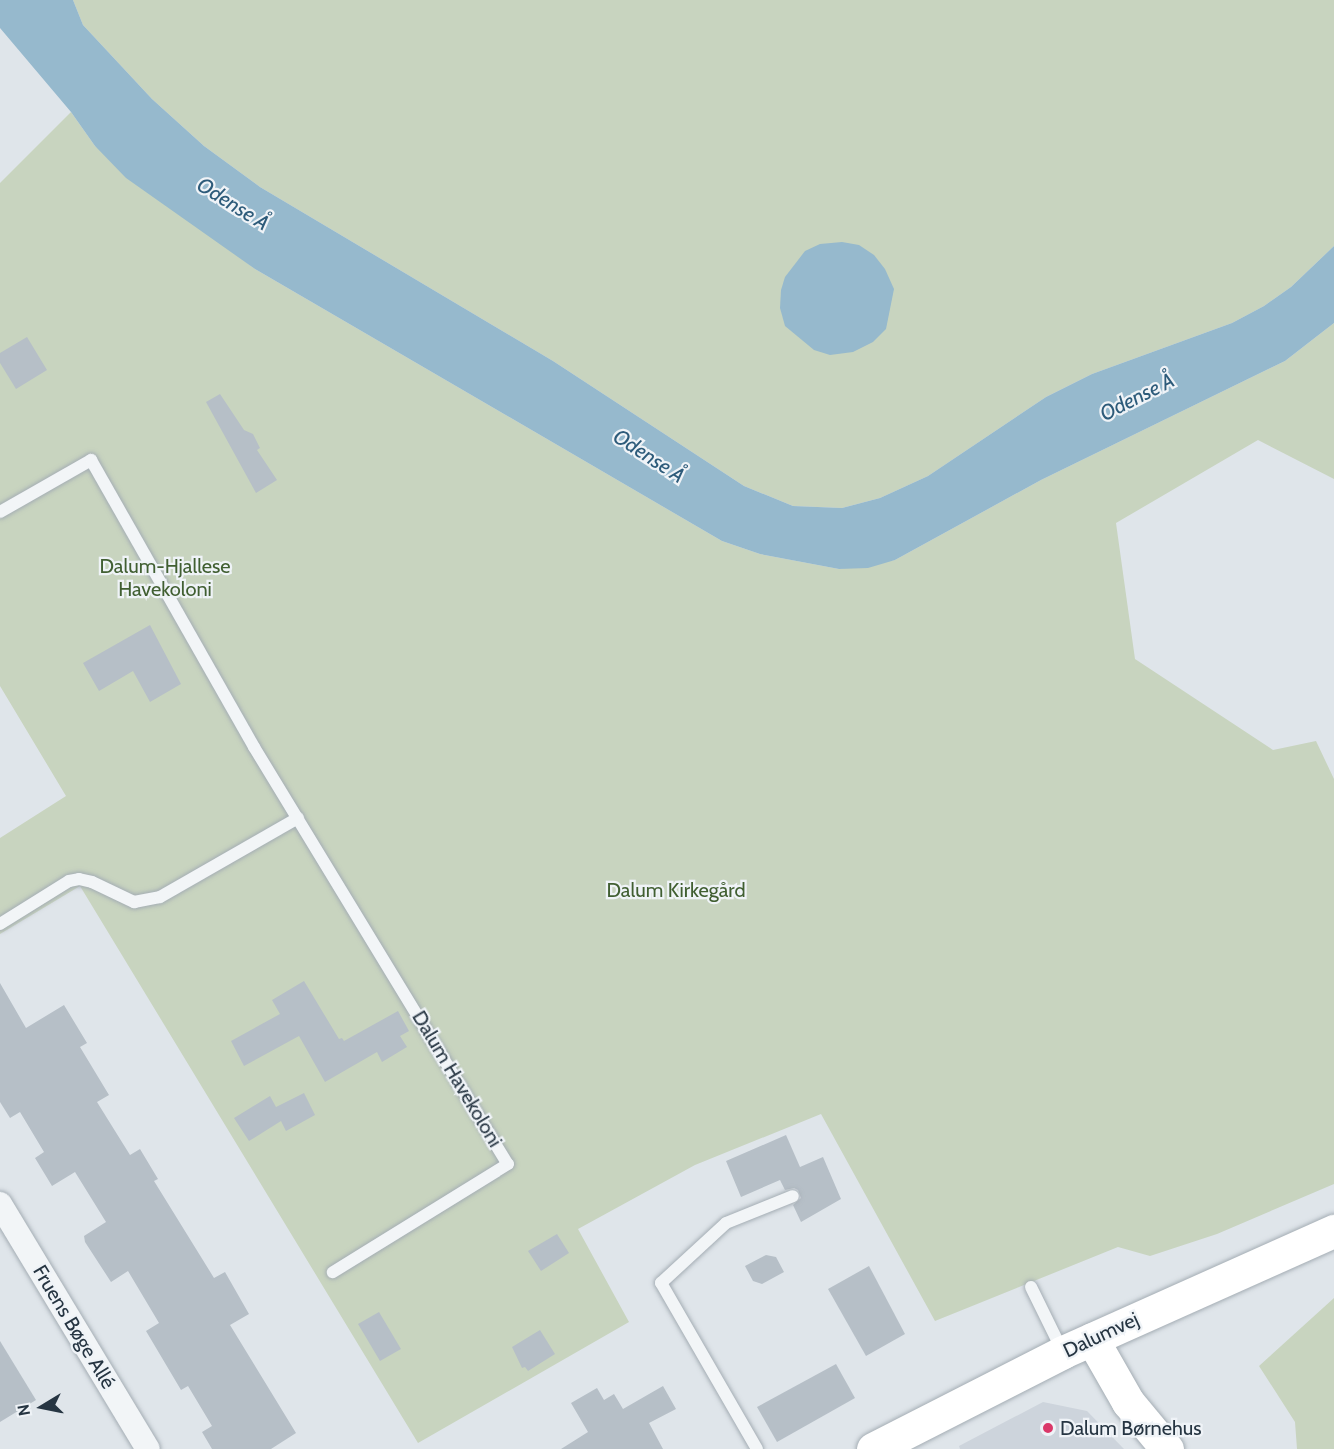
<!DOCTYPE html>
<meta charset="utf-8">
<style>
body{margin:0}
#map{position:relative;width:1334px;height:1449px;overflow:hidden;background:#dfe5ea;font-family:Cabin,sans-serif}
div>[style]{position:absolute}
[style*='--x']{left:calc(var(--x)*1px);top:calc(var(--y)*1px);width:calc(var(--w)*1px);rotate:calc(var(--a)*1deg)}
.built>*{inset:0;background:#cdd4dc}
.green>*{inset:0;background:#c8d4bf}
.water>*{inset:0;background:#96b9cd}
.building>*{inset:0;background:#b6bfc7}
.roads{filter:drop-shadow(0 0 2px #a4adb4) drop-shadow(0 0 2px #a4adb4)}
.lane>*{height:12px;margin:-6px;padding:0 6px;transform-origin:6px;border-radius:6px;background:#f2f5f7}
.street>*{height:24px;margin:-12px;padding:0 12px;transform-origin:12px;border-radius:12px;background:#f2f5f7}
.secondary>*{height:33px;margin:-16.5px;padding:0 16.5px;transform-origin:16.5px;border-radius:16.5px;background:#fff}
.dots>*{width:16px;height:16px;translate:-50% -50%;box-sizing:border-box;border:3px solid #eff3f7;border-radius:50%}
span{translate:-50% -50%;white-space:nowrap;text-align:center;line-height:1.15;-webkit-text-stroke:4.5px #eff3f7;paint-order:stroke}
.park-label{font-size:20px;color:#415f32}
.street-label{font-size:20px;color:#263542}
.poi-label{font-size:20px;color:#263542}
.left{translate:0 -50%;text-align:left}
.water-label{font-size:21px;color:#2d5b7a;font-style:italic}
.north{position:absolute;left:12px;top:1377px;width:60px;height:60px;-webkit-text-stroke:4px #eff3f7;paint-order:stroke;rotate:260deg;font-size:16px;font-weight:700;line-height:24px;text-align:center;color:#263542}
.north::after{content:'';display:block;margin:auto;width:21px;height:27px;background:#263542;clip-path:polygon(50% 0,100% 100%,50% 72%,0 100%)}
</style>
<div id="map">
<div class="built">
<i style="clip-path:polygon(1043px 1402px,1087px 1411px,1124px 1449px,960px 1449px,959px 1446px)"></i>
</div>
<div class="green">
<i style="clip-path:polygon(73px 0,1334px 0,1334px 246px,1291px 287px,1264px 306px,1232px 323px,1092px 374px,1046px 397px,928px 476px,880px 498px,842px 508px,793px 506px,744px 486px,553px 361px,260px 187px,204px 146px,152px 99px,83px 25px)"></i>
<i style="clip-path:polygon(71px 112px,95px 146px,255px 269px,722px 541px,760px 554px,839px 569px,895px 560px,1041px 480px,1285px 361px,1334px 323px,1334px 479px,1258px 440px,1116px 523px,1135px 659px,1273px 750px,1316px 741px,1334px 779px,1334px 1184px,1217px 1234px,1150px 1256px,1118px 1247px,935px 1321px,821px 1114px,695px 1165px,578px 1229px,629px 1322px,418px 1443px,80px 886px,0 934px,0 838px,66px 796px,0 686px,0 183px)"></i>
<i style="clip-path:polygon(1334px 1298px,1334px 1449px,1297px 1449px,1295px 1422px,1259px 1366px)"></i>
</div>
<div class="water">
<i style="clip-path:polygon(0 0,73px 0,83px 25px,152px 99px,204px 146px,260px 187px,553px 361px,744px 486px,793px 506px,842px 508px,880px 498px,928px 476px,1046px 397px,1092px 374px,1232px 323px,1264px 306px,1291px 287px,1334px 246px,1334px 323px,1285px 361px,1041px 480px,895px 560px,868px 568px,839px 569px,760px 554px,722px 541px,255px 269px,126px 178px,95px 146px,71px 112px,0 28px)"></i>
<i style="clip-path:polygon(842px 242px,859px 245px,874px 255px,885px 269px,894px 289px,886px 329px,873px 342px,853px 352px,830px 355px,814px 350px,785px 326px,780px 308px,781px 290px,785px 277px,805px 251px,820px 244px)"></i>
</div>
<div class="building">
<i style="clip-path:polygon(27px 337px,47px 370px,16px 389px,0 363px,0 353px)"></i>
<i style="clip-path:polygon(220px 394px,244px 430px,253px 434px,260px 448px,257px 450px,277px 480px,256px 493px,206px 402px)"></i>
<i style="clip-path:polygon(150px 625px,181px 684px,150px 702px,133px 671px,99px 691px,83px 663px)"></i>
<i style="clip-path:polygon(304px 981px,339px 1039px,342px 1038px,344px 1041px,398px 1011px,409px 1031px,400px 1036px,407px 1047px,382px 1062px,377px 1052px,325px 1082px,299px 1036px,244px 1066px,231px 1041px,280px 1014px,272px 1000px)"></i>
<i style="clip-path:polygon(0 983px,26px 1028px,64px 1005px,87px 1043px,80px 1047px,109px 1095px,97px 1102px,130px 1155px,140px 1149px,158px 1179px,154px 1181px,214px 1278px,225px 1272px,249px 1314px,230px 1325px,296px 1433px,271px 1449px,212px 1449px,202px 1432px,212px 1426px,188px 1386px,181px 1390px,146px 1331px,159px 1323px,128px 1271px,111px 1282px,85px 1242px,84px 1236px,106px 1222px,75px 1172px,52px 1186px,35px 1158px,44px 1152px,20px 1112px,10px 1118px,0 1102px)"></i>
<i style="clip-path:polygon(304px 1093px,315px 1115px,286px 1131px,281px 1121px,249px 1141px,234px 1118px,270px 1096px,276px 1107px)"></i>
<i style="clip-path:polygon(786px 1135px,800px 1167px,823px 1157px,841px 1199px,801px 1222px,793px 1205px,801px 1198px,798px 1190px,794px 1188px,785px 1190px,780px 1180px,741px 1197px,726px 1161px)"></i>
<i style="clip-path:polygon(557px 1234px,569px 1253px,541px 1271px,528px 1251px)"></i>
<i style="clip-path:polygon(766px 1255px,776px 1257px,784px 1272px,762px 1284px,753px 1281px,745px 1266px)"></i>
<i style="clip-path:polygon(869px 1266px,905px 1334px,866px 1356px,828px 1289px)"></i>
<i style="clip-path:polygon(379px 1312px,401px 1349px,380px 1361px,358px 1324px)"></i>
<i style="clip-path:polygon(540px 1330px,555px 1354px,528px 1371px,525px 1367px,522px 1368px,512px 1347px)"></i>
<i style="clip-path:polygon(0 1341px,36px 1400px,0 1422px)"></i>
<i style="clip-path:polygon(836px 1364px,855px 1398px,777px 1442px,757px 1407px)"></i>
<i style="clip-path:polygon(663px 1386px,676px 1409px,649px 1423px,663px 1449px,561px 1449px,588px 1432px,571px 1403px,597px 1388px,604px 1400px,614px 1394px,623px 1409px)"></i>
</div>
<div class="roads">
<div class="lane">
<i style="--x:0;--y:512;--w:105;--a:-29.7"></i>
<i style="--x:91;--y:460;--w:330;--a:60.4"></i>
<i style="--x:254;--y:747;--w:488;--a:58.7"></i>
<i style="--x:508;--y:1164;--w:206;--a:148.3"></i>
<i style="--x:0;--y:924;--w:81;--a:-31.9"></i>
<i style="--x:69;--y:881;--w:10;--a:-11"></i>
<i style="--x:79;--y:879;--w:13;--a:13"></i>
<i style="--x:92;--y:882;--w:47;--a:25.5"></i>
<i style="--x:134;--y:902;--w:26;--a:-11"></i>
<i style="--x:160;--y:897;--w:159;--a:-29.8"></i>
<i style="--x:1031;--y:1287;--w:70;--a:63.8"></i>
<i style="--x:757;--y:1449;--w:192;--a:-120"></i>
<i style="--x:661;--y:1283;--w:88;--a:-42.7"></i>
<i style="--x:726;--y:1223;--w:72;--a:-21.9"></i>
</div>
<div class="street">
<i style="--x:0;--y:1204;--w:286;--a:58.9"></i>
</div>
<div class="secondary">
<i style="--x:1092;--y:1339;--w:73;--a:60.3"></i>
<i style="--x:1128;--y:1402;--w:61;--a:50.3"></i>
<i style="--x:873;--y:1449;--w:213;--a:-27"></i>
<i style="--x:1063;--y:1352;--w:297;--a:-24.1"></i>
</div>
</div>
<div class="dots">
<i style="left:1048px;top:1428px;background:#da3869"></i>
</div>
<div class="park-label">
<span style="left:165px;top:578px">Dalum-Hjallese<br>Havekoloni</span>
<span style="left:676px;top:890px">Dalum Kirkegård</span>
</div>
<div class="street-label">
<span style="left:457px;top:1079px;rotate:59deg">Dalum Havekoloni</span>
<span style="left:74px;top:1327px;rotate:59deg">Fruens Bøge Allé</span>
<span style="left:1101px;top:1335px;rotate:-25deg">Dalumvej</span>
</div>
<div class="poi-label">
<span class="left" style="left:1060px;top:1428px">Dalum Børnehus</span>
</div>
<div class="water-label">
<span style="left:233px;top:204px;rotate:32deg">Odense Å</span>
<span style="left:1137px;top:397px;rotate:-27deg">Odense Å</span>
<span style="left:649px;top:456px;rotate:33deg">Odense Å</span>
</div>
<div class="north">N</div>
</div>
